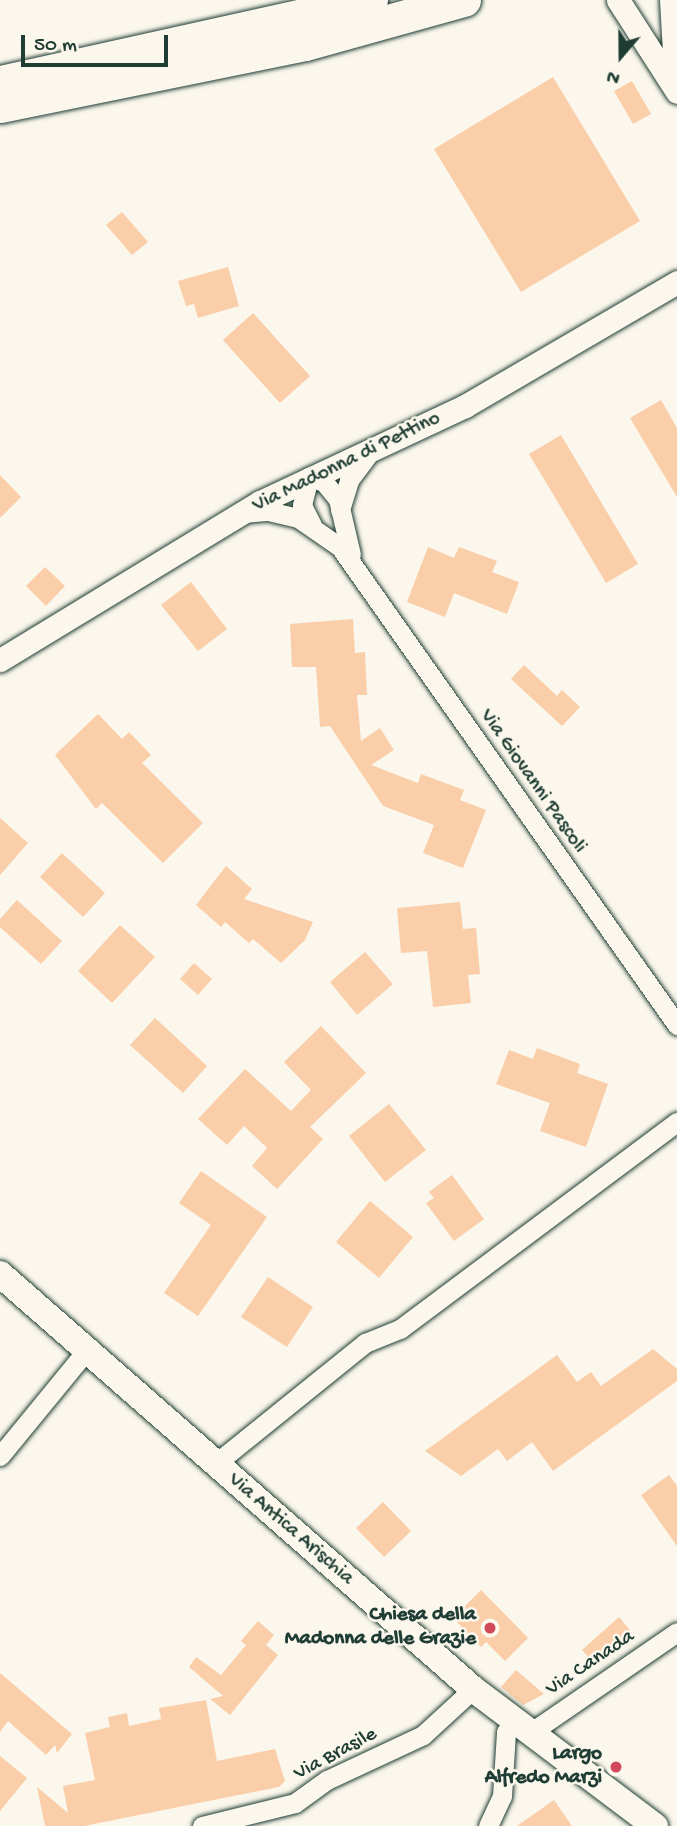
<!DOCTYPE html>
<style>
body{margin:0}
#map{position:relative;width:677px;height:1826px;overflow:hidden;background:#fbf7ec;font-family:"Gochi Hand",sans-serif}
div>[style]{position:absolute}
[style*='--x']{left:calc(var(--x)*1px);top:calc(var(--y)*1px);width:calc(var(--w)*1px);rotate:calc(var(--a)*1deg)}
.building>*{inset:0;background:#f9cea8}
.roads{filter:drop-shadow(0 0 2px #1f3d34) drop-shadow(0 0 2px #1f3d34)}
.minor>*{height:19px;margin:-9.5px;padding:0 9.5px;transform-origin:9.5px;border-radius:9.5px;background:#fbf7ec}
.tertiary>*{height:23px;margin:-11.5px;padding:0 11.5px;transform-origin:11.5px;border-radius:11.5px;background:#fbf7ec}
.secondary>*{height:26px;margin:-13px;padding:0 13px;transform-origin:13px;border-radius:13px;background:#fbf7ec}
.motorway>*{height:33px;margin:-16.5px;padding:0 16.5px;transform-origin:16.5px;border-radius:16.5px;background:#fbf7ec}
.dots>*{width:19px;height:19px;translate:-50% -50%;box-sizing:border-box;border:4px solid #fbf7ec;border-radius:50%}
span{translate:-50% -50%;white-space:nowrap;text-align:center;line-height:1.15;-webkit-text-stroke:5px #fbf7ec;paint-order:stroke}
.street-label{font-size:21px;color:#1f3d34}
.poi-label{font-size:21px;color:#1f3d34;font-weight:700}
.right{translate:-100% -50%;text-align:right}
.north{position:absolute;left:586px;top:21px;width:70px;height:70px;-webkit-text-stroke:5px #fbf7ec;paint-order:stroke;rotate:200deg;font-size:19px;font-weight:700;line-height:28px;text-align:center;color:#1f3d34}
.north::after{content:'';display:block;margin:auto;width:24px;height:32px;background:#1f3d34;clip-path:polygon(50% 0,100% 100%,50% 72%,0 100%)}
.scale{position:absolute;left:21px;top:35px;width:147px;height:32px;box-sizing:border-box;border:4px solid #1f3d34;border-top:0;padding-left:9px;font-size:21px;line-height:24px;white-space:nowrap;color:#1f3d34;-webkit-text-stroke:5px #fbf7ec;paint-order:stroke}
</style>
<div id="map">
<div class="building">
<i style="clip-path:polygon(553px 77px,640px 221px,521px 292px,434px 149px)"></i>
<i style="clip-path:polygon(632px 81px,651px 114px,633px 124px,614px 91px)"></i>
<i style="clip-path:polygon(122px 212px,148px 242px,132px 255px,106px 225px)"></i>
<i style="clip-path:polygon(228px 267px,239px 306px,198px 318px,194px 304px,186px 306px,178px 281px)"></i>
<i style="clip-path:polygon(253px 313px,310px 376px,280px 403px,223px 340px)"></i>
<i style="clip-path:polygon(661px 400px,677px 428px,677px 497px,630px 418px)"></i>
<i style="clip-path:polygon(561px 435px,638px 564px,606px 583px,529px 454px)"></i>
<i style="clip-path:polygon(0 475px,21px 497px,0 518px)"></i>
<i style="clip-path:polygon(428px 547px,454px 558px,459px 547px,497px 561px,492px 572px,519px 582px,507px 614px,454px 593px,445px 617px,407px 602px)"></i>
<i style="clip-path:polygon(45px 567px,65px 586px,46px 606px,26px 586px)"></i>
<i style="clip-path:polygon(191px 582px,227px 629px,198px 651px,161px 605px)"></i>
<i style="clip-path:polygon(353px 619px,355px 653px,365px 652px,367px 695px,357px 695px,361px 741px,380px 728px,394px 750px,371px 765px,418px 783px,421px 774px,464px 790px,460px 800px,486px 810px,463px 868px,423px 853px,434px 825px,383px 806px,330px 726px,320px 727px,316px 667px,292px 667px,290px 624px)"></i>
<i style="clip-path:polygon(524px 665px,557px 696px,562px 690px,580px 707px,562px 726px,511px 679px)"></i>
<i style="clip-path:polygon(98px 714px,122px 739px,129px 732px,151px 755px,142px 763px,203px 823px,163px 863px,102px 803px,96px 809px,55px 755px)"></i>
<i style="clip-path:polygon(0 818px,28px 843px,0 875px)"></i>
<i style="clip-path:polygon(62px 853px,105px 893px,83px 917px,40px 877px)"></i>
<i style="clip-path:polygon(226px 866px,252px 889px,244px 899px,313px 922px,305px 940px,281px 963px,253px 939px,249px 943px,225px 922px,221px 927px,196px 905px)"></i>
<i style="clip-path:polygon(17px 900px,62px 941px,41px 964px,0 927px,0 919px)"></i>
<i style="clip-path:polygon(460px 902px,463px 929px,476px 928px,480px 974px,468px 975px,471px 1003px,433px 1007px,427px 951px,401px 953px,397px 908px)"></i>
<i style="clip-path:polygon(120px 925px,155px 957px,112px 1003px,78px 971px)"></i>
<i style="clip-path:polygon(365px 952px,393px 984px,357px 1015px,330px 982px)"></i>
<i style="clip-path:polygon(194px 963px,212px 979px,198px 995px,180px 979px)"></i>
<i style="clip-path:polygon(155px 1018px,207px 1066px,183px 1093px,130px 1045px)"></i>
<i style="clip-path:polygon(321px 1026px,366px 1073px,310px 1127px,323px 1139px,277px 1189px,252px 1166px,267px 1148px,244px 1126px,227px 1145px,198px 1119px,245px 1069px,291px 1111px,311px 1090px,284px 1062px)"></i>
<i style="clip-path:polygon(537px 1048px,580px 1064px,577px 1073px,608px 1084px,586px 1147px,540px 1131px,550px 1103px,496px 1084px,509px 1050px,533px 1059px)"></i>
<i style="clip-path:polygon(389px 1104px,426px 1150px,385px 1182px,349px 1136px)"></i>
<i style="clip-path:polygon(201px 1171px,267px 1217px,198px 1316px,164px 1293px,211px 1225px,179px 1203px)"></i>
<i style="clip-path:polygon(452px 1175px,484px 1219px,454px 1241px,426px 1203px,434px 1198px,429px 1192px)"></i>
<i style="clip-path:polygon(370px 1201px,413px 1237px,379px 1278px,336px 1242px)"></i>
<i style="clip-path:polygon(268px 1277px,313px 1307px,287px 1347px,241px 1317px)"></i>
<i style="clip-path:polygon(653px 1349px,677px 1369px,677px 1381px,553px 1471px,532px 1442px,507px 1461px,498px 1449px,461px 1476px,425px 1451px,557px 1355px,577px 1382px,591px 1372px,601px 1386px)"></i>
<i style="clip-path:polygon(669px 1475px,677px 1486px,677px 1546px,641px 1495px)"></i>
<i style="clip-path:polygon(383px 1502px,411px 1531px,384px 1557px,356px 1528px)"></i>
<i style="clip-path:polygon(481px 1590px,528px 1638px,505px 1661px,486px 1642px,481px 1647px,453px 1618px)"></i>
<i style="clip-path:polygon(619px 1617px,630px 1630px,593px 1662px,582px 1650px)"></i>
<i style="clip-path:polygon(258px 1621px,274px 1635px,266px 1645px,278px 1655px,230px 1715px,210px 1699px,223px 1696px,189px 1667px,196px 1657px,221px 1675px,246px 1645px,241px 1641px)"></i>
<i style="clip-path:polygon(516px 1670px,544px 1694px,523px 1705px,501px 1687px)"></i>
<i style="clip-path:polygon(0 1673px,72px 1734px,57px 1753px,55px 1745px,46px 1755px,8px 1721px,0 1732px)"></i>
<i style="clip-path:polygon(206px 1700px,217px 1761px,275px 1749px,285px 1781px,279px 1787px,84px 1826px,45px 1826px,37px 1787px,68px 1813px,63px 1786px,95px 1780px,85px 1733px,110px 1727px,108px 1717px,127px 1713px,129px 1726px,161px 1719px,159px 1708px)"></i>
<i style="clip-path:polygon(0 1756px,27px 1778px,0 1811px)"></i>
<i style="clip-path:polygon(554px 1800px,572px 1826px,517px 1826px)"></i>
</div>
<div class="roads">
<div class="minor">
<i style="--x:669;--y:0;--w:86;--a:86.7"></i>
<i style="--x:340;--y:510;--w:31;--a:-73"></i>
<i style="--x:349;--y:480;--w:38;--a:-53"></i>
<i style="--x:243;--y:513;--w:25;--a:-5"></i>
<i style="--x:268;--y:511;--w:31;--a:13"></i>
<i style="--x:298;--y:518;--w:51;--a:34.6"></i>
<i style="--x:340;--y:547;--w:585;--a:54.82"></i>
<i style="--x:312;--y:525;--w:22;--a:-117"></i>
<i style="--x:302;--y:505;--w:29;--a:-76"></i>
<i style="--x:309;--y:477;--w:16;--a:18"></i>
<i style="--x:324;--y:482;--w:22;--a:51"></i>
<i style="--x:338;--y:499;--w:57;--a:76.9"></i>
<i style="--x:0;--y:1456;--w:136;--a:-50.7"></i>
<i style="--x:215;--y:1464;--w:193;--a:-38.9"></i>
<i style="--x:365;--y:1343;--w:38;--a:-22"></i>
<i style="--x:400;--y:1329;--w:346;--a:-36.8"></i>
<i style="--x:530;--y:1733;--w:178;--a:-34.5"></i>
<i style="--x:202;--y:1826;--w:96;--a:-13.9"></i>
<i style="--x:295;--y:1803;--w:39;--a:-36"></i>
<i style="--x:327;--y:1780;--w:106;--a:-25.1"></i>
<i style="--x:423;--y:1735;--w:68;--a:-42.6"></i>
<i style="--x:488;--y:1826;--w:33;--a:-65"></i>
<i style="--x:502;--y:1796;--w:64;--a:-86.4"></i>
<i style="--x:506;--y:1732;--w:13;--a:-58"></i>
</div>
<div class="tertiary">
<i style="--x:618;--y:0;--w:109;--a:57.3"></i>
<i style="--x:0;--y:660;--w:304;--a:-31.3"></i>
<i style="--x:260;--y:502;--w:226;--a:-25.1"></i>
<i style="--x:465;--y:406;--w:246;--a:-30.3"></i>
</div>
<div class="secondary">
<i style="--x:0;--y:1274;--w:629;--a:41.26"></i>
<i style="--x:473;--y:1689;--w:228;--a:37"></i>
</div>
<div class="motorway">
<i style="--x:0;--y:82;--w:380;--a:-12.5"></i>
<i style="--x:0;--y:106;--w:311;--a:-11.5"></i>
<i style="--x:305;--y:44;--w:165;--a:-15.5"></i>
</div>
</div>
<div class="dots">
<i style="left:490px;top:1628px;background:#d1495b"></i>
<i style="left:616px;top:1767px;background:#d1495b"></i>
</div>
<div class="street-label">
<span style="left:347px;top:463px;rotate:-26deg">Via Madonna di Pettino</span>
<span style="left:532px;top:782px;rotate:55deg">Via Giovanni Pascoli</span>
<span style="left:290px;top:1530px;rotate:41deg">Via Antica Arischia</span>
<span style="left:591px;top:1664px;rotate:-34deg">Via Canada</span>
<span style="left:336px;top:1755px;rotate:-28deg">Via Brasile</span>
</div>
<div class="poi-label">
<span class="right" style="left:476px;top:1628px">Chiesa della<br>Madonna delle Grazie</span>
<span class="right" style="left:602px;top:1767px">Largo<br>Alfredo Marzi</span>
</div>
<div class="north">N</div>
<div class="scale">50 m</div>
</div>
